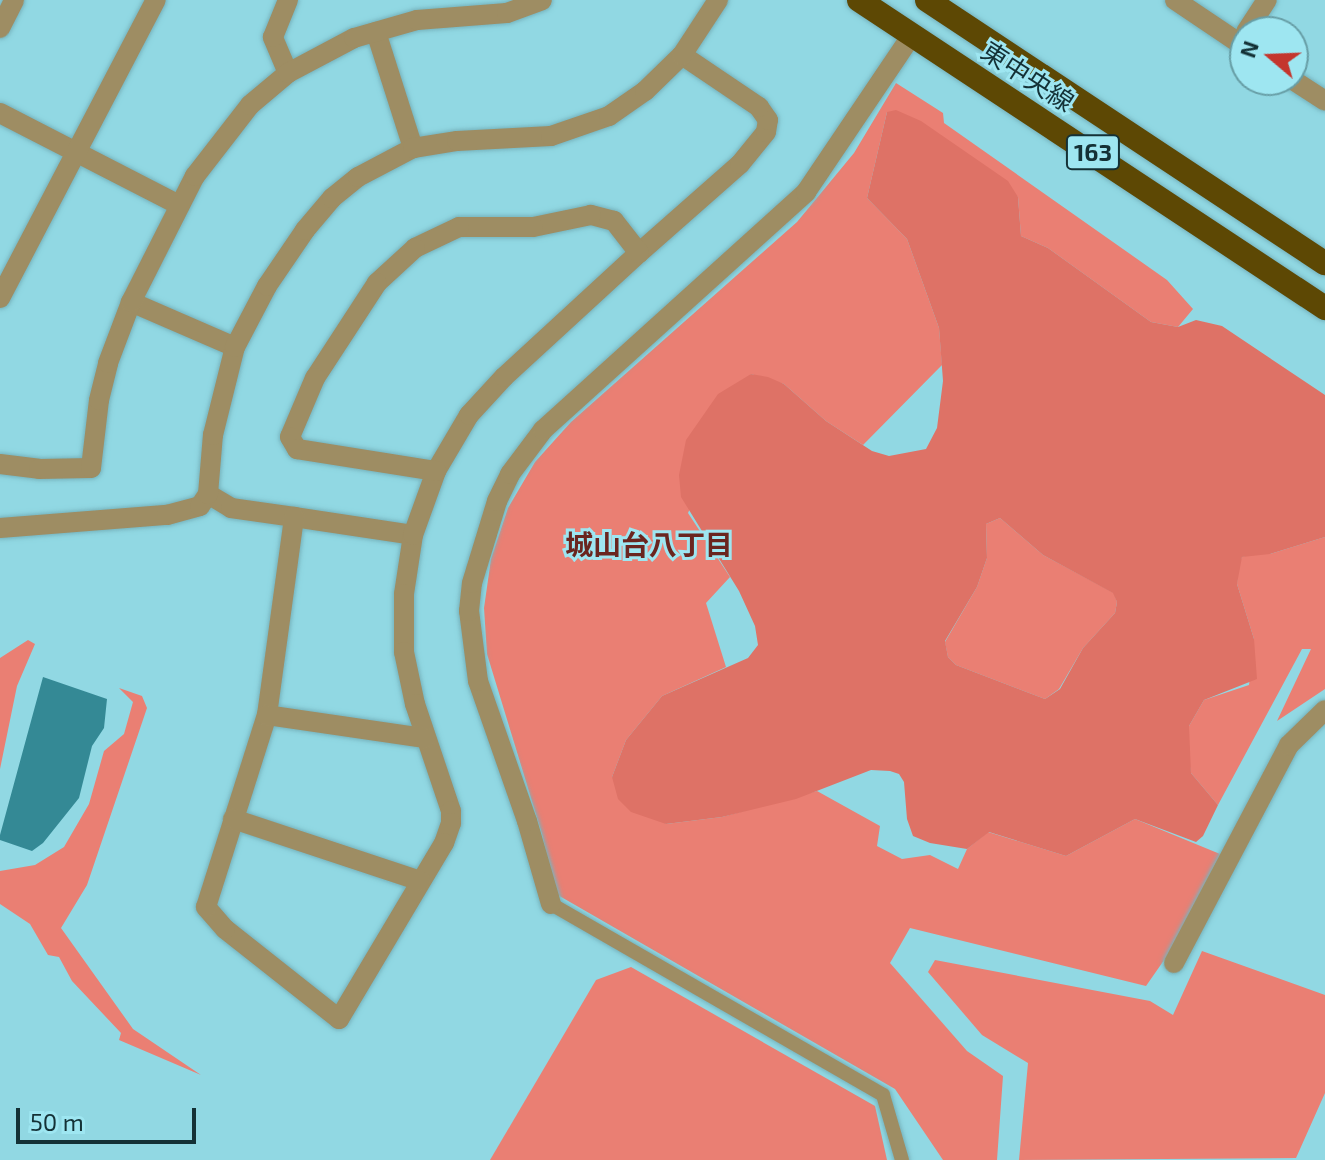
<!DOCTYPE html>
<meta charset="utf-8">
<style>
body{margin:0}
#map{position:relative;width:1325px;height:1160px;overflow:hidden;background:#91d8e3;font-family:"Exo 2","Noto Sans JP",sans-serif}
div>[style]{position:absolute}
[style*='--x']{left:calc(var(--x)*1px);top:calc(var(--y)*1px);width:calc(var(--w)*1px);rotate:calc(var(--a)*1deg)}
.green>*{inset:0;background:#ea7f73}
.forest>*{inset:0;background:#de7266}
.water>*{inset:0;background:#348995}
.roads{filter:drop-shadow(0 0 2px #76b3bd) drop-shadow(0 0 2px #76b3bd)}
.lane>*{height:14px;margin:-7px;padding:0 7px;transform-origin:7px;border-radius:7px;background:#9e8d63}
.street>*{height:20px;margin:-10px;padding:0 10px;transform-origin:10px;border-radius:10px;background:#9e8d63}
.highway>*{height:24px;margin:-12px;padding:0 12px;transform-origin:12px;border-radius:12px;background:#5d4804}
span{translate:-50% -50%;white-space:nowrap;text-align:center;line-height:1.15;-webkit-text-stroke:6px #9ee6f1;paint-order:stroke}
.shield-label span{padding:2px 6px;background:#9ee6f1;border:2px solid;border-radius:6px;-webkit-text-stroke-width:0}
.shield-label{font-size:24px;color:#143136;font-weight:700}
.street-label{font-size:26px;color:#143136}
.neighbourhood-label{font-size:28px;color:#6a251f;font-weight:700}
.north{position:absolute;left:1229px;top:16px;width:80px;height:80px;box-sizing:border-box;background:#9ee6f1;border:2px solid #679ea6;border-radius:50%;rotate:289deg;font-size:22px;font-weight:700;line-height:32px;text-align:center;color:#143136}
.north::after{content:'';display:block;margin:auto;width:28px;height:36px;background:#c4362e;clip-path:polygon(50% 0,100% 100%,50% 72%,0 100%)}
.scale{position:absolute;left:16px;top:1108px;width:180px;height:36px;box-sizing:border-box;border:4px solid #143136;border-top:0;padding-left:10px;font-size:24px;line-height:28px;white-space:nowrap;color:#143136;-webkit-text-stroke:6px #9ee6f1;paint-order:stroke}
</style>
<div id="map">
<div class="green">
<i style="clip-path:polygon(896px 83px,943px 113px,944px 123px,1167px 280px,1193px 309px,1178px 327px,1151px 322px,1048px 248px,1021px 236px,1018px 197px,887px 112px,867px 198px,907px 239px,939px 328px,942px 365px,863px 445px,826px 421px,784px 384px,751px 374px,688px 513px,730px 577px,706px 603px,726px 667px,662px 696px,626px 740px,612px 777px,666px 824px,722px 817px,817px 791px,880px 826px,877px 846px,902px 859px,930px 855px,958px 869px,967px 849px,988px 832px,1066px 856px,1135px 819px,1220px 854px,1169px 953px,1146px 986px,910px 928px,890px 963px,967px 1051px,1003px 1076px,997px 1160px,943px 1160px,895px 1089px,556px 894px,542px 834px,487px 654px,484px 608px,491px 559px,508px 508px,535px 462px,571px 422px,797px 222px,854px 153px)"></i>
<i style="clip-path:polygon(1000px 518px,1043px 555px,1114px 593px,1117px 602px,1115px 613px,1083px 648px,1059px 689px,1045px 699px,956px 665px,948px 657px,945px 642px,977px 587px,987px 558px,986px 524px)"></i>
<i style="clip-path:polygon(1325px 537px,1325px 689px,1277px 721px,1311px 649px,1302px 649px,1218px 805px,1191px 773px,1187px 746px,1189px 726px,1204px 700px,1249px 685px,1254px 639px,1237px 584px,1238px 566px,1242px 557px,1251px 554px,1270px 554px)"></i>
<i style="clip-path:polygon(28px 640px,35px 644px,17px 686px,0 769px,0 658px)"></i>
<i style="clip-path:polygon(119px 688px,142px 696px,147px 708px,87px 885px,61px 928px,133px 1029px,201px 1075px,119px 1040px,121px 1033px,72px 981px,59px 957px,48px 955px,30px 924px,0 904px,0 871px,35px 865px,64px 847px,89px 804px,104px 751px,124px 734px,133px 702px)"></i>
<i style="clip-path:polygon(1202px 951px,1325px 995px,1325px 1093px,1296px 1158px,1019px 1160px,1028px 1063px,982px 1035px,928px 972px,935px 960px,1150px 1001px,1173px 1015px)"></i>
<i style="clip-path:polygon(631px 967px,875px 1106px,887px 1160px,490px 1160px,596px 980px)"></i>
</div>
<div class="forest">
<i style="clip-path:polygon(evenodd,896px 110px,921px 121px,1008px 181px,1018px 197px,1021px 236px,1048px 248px,1151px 322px,1178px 327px,1196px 320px,1222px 326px,1325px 395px,1325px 537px,1270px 554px,1242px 557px,1237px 584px,1254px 639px,1257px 679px,1204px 700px,1189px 726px,1191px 773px,1218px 805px,1203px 836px,1196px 842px,1135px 819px,1066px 856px,989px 832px,967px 849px,930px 843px,913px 836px,907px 819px,904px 782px,899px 774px,890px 771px,871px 770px,796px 799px,722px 817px,666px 824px,631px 812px,618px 799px,612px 777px,626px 740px,662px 696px,748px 658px,758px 645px,755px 626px,739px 591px,681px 497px,679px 475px,686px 440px,718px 394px,751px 374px,768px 377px,784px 384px,826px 421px,872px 451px,889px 456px,926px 449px,937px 428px,943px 381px,939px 328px,907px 239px,867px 198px,887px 112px,896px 110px,1000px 518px,1043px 555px,1113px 593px,1117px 602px,1115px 613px,1083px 648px,1060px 689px,1045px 699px,956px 665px,948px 657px,945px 641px,977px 587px,987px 558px,986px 524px,1000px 518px)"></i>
</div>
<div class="water">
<i style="clip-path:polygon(43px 677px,107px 699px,104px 728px,92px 746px,79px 798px,43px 843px,32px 851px,0 840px,0 835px)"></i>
</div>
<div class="roads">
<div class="lane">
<i style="--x:551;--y:904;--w:383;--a:29.9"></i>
<i style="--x:883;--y:1095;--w:68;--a:73.7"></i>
</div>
<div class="street">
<i style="--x:1175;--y:0;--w:84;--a:33.9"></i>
<i style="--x:0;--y:28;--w:31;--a:-63"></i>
<i style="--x:376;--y:32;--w:122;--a:72.3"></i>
<i style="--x:1246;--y:32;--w:38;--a:-57"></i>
<i style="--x:288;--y:73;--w:39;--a:-113"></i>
<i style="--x:273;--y:37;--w:40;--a:-68"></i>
<i style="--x:1293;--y:80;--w:38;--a:33"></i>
<i style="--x:0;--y:113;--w:201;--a:27.2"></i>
<i style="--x:639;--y:253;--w:135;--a:-41.4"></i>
<i style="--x:740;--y:164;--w:41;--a:-50.9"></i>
<i style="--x:766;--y:132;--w:12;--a:-81"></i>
<i style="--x:768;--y:120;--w:16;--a:-125"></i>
<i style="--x:759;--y:107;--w:93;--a:-146"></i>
<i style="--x:0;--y:298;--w:336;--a:-62.4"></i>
<i style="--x:131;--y:302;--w:113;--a:23.4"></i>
<i style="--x:0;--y:464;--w:39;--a:7"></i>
<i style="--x:39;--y:469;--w:52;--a:-1.1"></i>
<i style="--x:91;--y:468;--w:68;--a:-83.3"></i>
<i style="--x:99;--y:400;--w:38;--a:-76"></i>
<i style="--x:108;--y:363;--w:65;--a:-69.3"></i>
<i style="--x:131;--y:302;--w:141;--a:-63.1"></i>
<i style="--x:195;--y:176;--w:90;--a:-52.2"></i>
<i style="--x:250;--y:105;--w:50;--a:-40.1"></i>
<i style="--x:288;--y:73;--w:75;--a:-27.9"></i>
<i style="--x:354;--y:38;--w:66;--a:-15.9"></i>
<i style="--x:417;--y:20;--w:90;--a:-4.4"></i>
<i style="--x:507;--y:13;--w:37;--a:-20"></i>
<i style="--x:208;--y:494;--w:27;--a:31"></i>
<i style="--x:231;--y:508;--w:64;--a:8.1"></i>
<i style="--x:294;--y:517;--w:120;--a:8.6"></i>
<i style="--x:413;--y:535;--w:60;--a:98.7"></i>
<i style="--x:404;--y:594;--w:58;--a:90"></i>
<i style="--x:404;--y:652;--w:53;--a:78.1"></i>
<i style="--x:415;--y:704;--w:113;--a:71.4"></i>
<i style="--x:451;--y:811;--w:12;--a:90"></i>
<i style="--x:451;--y:823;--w:21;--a:109"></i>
<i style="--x:444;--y:843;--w:205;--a:120.8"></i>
<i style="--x:339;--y:1019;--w:145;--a:-141.7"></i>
<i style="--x:225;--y:929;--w:29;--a:-131"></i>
<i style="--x:206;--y:907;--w:201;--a:-72.4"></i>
<i style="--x:267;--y:715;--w:200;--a:-82.2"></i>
<i style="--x:0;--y:528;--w:168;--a:-4.5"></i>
<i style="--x:167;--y:515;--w:34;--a:-15"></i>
<i style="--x:200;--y:506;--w:14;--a:-56"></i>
<i style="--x:208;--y:494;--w:59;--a:-85.2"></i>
<i style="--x:213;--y:435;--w:91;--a:-76"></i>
<i style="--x:235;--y:347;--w:69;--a:-62.3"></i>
<i style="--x:267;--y:286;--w:68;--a:-55.8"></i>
<i style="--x:305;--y:230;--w:42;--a:-49.8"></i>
<i style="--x:332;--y:198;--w:33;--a:-39"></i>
<i style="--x:358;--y:177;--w:62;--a:-27.8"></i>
<i style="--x:413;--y:148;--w:45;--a:-9"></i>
<i style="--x:457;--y:141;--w:94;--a:-3"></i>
<i style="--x:551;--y:136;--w:61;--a:-19"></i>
<i style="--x:609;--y:116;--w:44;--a:-34.8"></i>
<i style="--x:645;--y:91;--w:52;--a:-44.2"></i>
<i style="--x:682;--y:55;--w:66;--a:-56.8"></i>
<i style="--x:413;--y:535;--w:68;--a:-70.2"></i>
<i style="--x:436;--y:471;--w:65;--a:-59.5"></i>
<i style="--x:469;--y:415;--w:52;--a:-47.4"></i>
<i style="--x:504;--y:377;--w:183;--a:-42.6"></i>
<i style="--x:639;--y:253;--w:41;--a:-128"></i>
<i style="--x:614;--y:221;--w:24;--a:-165"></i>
<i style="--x:591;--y:215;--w:59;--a:168.3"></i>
<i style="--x:533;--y:227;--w:74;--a:180"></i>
<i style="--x:459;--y:227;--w:49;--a:154.5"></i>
<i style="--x:415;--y:248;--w:52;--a:137.4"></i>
<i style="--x:377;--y:283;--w:113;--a:123.1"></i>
<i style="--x:315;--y:378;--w:64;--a:113"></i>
<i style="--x:290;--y:437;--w:14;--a:60"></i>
<i style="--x:297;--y:449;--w:141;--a:9"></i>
<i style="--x:267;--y:715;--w:160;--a:8.3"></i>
<i style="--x:233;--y:819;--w:197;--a:18.3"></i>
<i style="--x:551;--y:904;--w:86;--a:-106.1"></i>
<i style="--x:527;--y:821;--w:148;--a:-109.3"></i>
<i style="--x:478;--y:681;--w:71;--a:-97.3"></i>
<i style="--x:469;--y:611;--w:28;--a:-84"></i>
<i style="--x:472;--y:583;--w:86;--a:-73"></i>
<i style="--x:497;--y:501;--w:30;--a:-64"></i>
<i style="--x:510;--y:474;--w:55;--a:-53.1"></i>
<i style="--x:543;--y:430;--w:355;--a:-42.1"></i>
<i style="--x:806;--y:192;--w:189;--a:-56"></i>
<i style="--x:1174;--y:963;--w:246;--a:-62.2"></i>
<i style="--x:1289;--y:745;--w:50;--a:-44.2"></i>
</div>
<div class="highway">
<i style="--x:859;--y:0;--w:559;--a:33.46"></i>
<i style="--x:927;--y:0;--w:477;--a:33.5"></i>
</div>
</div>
<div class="shield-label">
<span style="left:1093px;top:152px">163</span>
</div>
<div class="street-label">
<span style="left:1028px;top:76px;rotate:33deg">東中央線</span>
</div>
<div class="neighbourhood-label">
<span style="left:649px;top:544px">城山台八丁目</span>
</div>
<div class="north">N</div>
<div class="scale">50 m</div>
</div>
